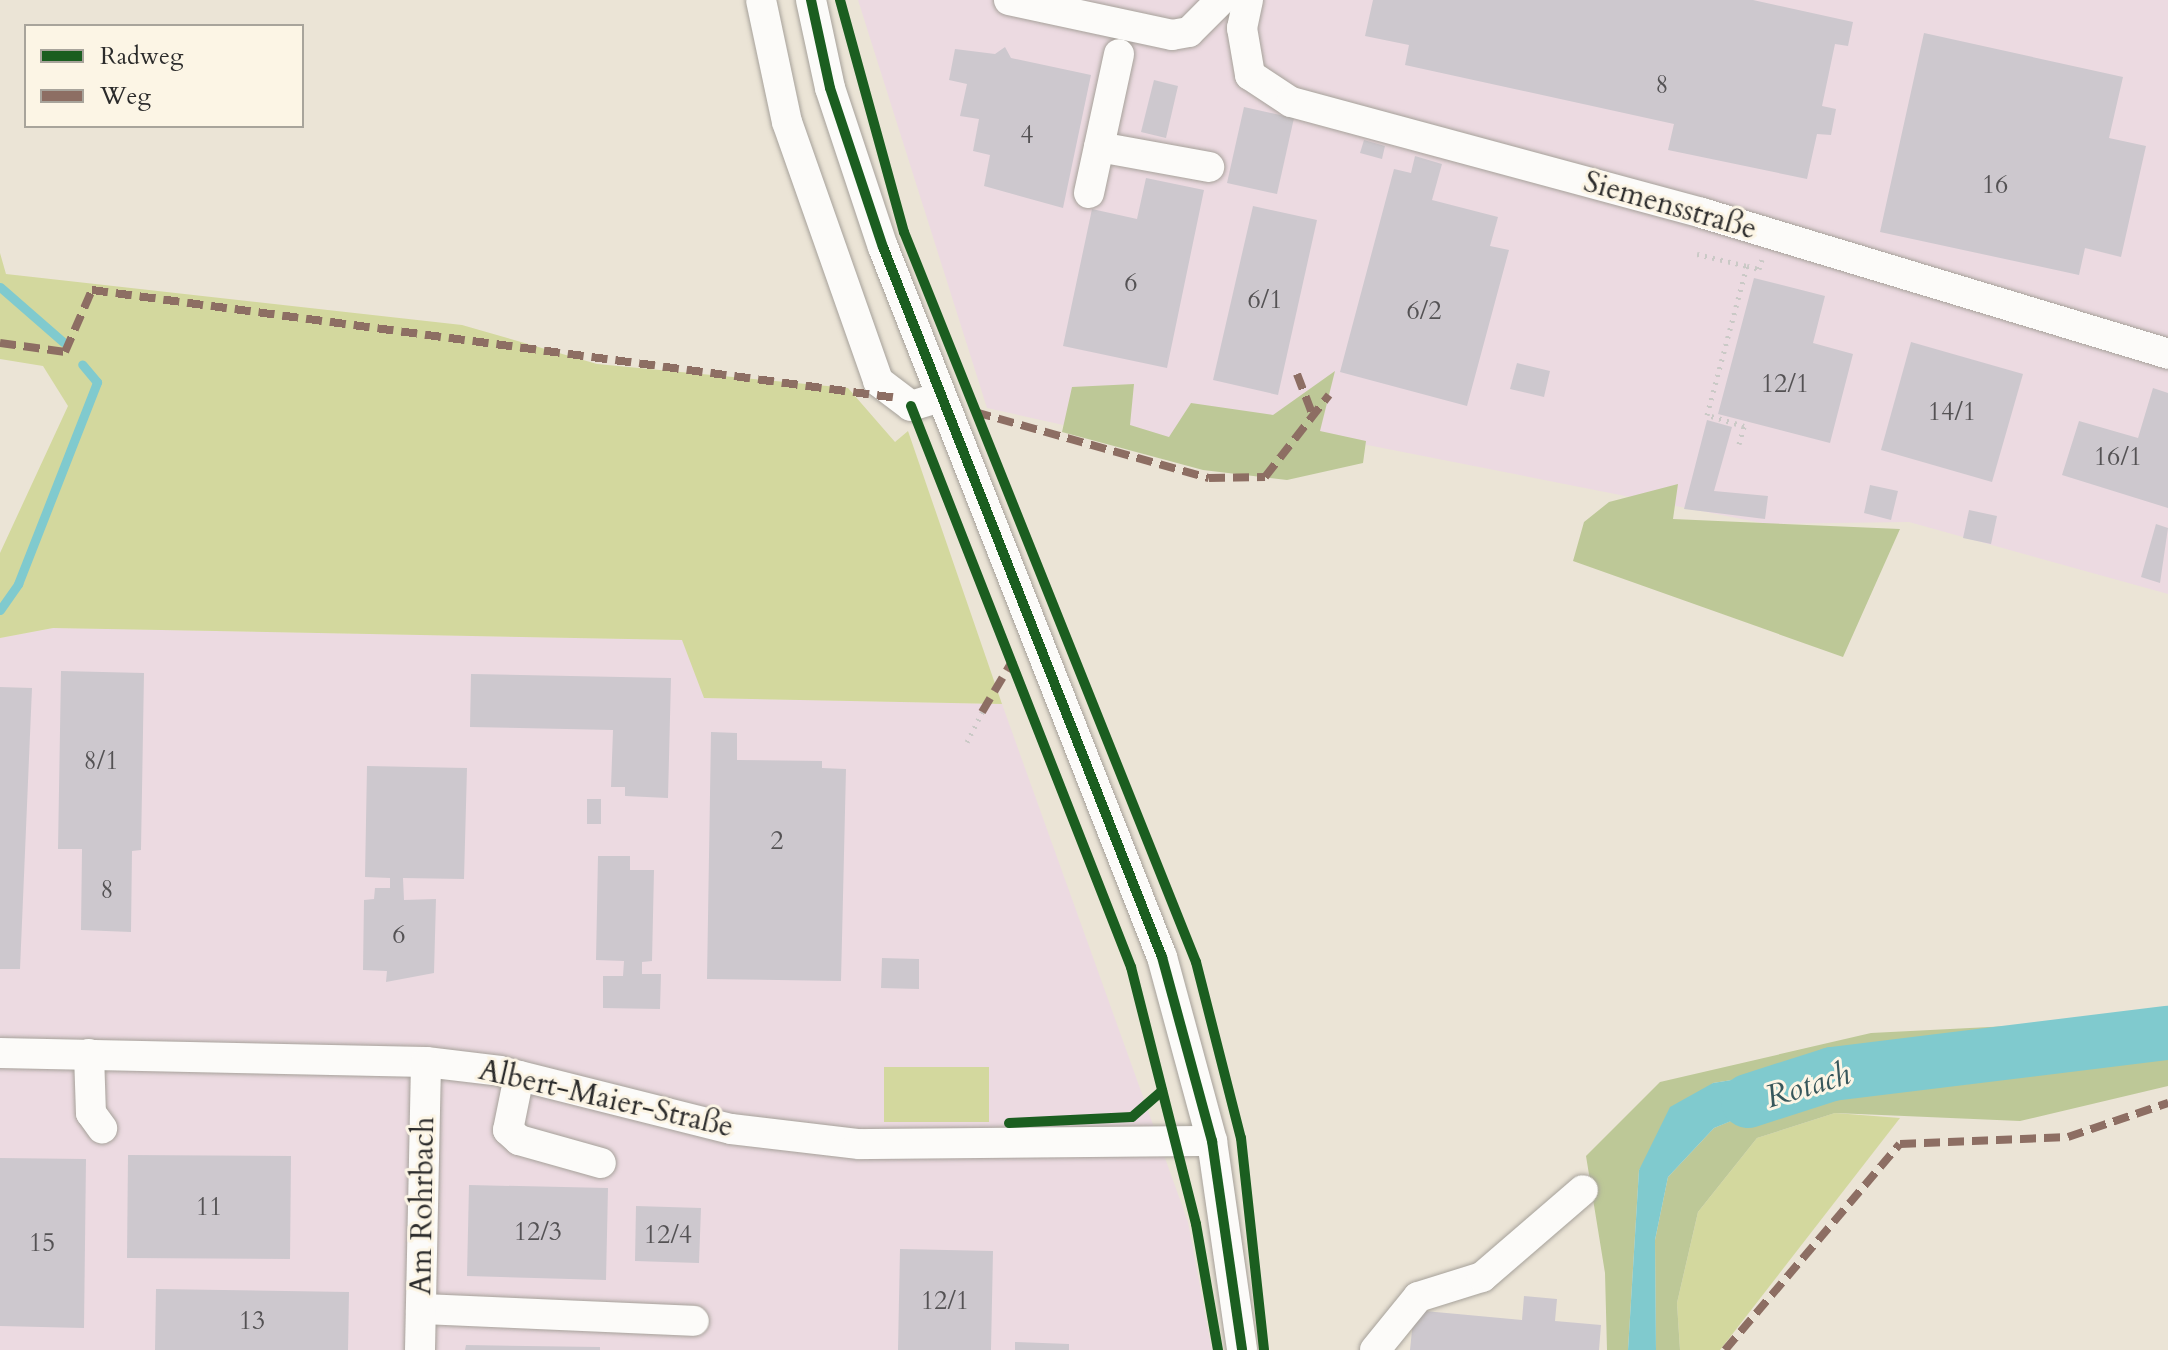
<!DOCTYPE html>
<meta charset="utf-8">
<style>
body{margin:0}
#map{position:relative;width:2168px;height:1350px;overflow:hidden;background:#ebe4d6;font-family:Cardo,serif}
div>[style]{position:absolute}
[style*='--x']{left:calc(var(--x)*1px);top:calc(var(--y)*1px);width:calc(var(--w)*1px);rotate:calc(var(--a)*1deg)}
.built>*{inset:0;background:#ecdae1}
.green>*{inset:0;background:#d3d89e}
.forest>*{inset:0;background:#bdc897}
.water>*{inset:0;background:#80cace}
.stream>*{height:9px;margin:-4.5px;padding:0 4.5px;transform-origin:4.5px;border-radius:4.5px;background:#80cace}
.river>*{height:54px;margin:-27px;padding:0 27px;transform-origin:27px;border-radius:27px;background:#80cace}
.building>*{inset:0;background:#cdc8ce}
.path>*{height:5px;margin-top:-2.5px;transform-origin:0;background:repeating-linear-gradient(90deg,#cac9c6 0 2px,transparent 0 8px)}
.roads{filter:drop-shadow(0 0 2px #a6a19a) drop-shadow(0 0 2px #a6a19a)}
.minor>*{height:30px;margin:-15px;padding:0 15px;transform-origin:15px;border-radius:15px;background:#fcfbf9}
.quiet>*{height:8px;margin-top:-4px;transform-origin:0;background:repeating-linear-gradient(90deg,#8d6e63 0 16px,transparent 0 24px)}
.cycleway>*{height:10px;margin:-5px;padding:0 5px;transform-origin:5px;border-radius:5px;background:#1b5e20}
span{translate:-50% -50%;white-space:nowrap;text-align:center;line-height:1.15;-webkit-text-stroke:6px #fcf5e5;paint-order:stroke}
.number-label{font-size:26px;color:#545254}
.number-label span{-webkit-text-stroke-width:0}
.street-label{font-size:30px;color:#2b2b2b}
.water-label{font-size:32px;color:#37575b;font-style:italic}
.legend{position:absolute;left:24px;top:24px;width:280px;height:104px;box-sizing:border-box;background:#fcf5e5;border:2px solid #a8a49b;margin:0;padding:10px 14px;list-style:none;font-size:24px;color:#2b2b2b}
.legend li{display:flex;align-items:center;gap:16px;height:40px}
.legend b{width:40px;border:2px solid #a8a49b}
</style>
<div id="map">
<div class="built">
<i style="clip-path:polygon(858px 0,2168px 0,2168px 594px,1909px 522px,1767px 524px,1342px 440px,1294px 476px,987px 408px)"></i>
<i style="clip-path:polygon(53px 628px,683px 640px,704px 698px,1002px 704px,1188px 1222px,1212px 1350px,0 1350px,0 638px)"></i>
</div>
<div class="green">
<i style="clip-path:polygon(0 253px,6px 274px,462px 325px,597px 364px,848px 388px,895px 442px,908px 431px,1002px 704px,704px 698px,682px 640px,53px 628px,0 638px,0 553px,68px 406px,43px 366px,0 359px)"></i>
<i style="clip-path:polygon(884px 1067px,989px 1067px,989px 1122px,884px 1122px)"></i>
<i style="clip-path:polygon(1835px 1113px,1900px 1118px,1720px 1350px,1680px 1350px,1677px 1303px,1698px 1212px,1757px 1138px)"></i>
</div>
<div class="forest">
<i style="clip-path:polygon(1335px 371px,1320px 431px,1366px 441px,1363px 463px,1287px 480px,1203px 470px,1062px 432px,1072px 387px,1134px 384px,1130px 425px,1169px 437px,1191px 403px,1273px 415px)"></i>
<i style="clip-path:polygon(1678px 484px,1673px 519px,1900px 529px,1843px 657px,1573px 561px,1584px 522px,1609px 502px)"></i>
<i style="clip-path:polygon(2168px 1011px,2168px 1086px,2020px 1121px,1835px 1113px,1757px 1138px,1698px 1212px,1677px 1303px,1680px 1350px,1656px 1350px,1655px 1240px,1668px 1177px,1714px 1128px,1820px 1084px,1812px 1067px,1713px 1083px,1639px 1170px,1628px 1350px,1607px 1350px,1605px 1273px,1586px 1156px,1660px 1082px,1871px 1033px,2148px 1019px)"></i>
</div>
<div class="water">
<i style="clip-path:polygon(1812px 1067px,1820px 1085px,1714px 1128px,1668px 1177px,1655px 1240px,1656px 1350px,1628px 1350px,1639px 1170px,1670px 1107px,1713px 1083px)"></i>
</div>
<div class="stream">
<i style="--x:0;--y:287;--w:84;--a:41.1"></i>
<i style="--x:0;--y:610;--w:32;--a:-55"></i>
<i style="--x:18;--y:584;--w:217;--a:-68.6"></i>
<i style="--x:97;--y:382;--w:23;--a:-130"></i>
</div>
<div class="river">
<i style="--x:1748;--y:1101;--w:88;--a:-17.8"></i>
<i style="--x:1832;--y:1074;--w:338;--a:-7"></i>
</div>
<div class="building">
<i style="clip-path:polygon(1373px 0,1753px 0,1853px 22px,1848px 46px,1835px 44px,1822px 106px,1836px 109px,1831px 135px,1817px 134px,1807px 179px,1668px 150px,1674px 124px,1405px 65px,1409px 45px,1365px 36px)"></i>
<i style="clip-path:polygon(1924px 33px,2123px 77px,2109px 138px,2146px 146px,2121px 257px,2085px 248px,2079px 275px,1880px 232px)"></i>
<i style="clip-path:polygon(1005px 47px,1011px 58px,1091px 75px,1063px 208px,984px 186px,990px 155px,973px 151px,979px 119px,960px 116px,967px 84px,949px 80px,955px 49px,995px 54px)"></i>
<i style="clip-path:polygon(1154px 80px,1178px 86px,1166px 138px,1141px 132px)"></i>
<i style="clip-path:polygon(1244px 107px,1294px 118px,1277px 194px,1227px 183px)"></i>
<i style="clip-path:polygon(1364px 140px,1385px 146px,1382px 159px,1360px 153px)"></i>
<i style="clip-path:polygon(1415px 156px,1442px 164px,1432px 200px,1498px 217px,1490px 246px,1509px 250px,1467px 406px,1340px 372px,1394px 169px,1411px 173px)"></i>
<i style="clip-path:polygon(1146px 178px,1204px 190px,1167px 368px,1063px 346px,1092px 209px,1137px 219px)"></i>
<i style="clip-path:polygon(1253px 206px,1317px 220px,1278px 395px,1213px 380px)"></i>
<i style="clip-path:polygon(1754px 278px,1825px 296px,1813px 343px,1853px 354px,1830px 443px,1718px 414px)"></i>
<i style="clip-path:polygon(1911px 342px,2023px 374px,1992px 482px,1881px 450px)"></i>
<i style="clip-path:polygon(1517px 363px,1550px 371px,1544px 397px,1510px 389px)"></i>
<i style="clip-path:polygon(2153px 388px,2168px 393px,2168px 508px,2062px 475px,2079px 421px,2138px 438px)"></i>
<i style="clip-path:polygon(1707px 420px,1732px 427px,1714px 491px,1768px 496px,1765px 519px,1684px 509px)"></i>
<i style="clip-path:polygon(1870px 485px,1898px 491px,1891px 520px,1864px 513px)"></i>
<i style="clip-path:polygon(1969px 510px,1997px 516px,1991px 544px,1963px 538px)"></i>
<i style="clip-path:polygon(2156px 524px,2168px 528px,2160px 583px,2141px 577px)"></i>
<i style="clip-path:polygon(61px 671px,144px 673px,141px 850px,132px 851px,131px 932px,81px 930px,82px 849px,58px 849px)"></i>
<i style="clip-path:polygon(471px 674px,671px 678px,668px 798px,625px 796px,625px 787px,611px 787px,613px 730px,470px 727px)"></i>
<i style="clip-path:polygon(0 687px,32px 688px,20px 969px,0 969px)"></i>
<i style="clip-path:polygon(711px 732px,737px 733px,737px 760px,822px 761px,822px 768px,846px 769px,841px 981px,707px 979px)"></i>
<i style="clip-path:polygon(367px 766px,467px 768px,464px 879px,403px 878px,404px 900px,436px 899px,434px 973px,386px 982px,387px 971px,363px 970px,364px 900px,374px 899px,375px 888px,390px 888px,390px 878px,365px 877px)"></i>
<i style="clip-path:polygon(587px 799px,601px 799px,601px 824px,587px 824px)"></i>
<i style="clip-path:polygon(598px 856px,630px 856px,630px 870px,654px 870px,652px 961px,642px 962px,642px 974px,661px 974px,660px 1009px,603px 1008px,603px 976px,623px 976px,624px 961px,596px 960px)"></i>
<i style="clip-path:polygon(882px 958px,919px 959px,919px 989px,881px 988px)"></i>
<i style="clip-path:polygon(128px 1155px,291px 1156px,290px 1259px,127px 1258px)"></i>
<i style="clip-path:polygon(0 1158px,86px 1159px,84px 1328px,0 1326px)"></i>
<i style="clip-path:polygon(469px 1185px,608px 1188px,606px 1280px,467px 1276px)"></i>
<i style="clip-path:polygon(636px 1206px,701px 1208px,699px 1263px,635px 1261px)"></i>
<i style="clip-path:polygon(900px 1249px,993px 1251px,991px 1350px,898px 1350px)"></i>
<i style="clip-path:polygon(156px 1289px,349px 1292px,348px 1350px,155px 1350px)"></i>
<i style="clip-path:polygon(1524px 1296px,1557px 1299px,1555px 1321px,1601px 1325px,1599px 1350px,1410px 1350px,1414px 1310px,1522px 1320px)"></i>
<i style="clip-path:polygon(1015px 1342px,1069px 1344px,1069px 1350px,1015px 1350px)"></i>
<i style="clip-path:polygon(466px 1345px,600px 1347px,600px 1350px,465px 1350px)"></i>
</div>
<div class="path">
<i style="--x:1697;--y:254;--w:51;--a:13.5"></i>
<i style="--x:1739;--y:444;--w:19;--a:-74"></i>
<i style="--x:1744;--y:426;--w:39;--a:-163"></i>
<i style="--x:1707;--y:415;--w:154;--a:-75"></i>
<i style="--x:1747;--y:266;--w:12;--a:14"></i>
<i style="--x:1759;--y:269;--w:10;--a:-73"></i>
<i style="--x:967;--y:742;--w:34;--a:-63"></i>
</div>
<div class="roads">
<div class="minor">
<i style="--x:761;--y:0;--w:125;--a:78"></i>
<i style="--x:787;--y:122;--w:275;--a:70.6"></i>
<i style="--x:878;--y:381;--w:41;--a:37.1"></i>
<i style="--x:911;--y:406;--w:31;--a:-17"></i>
<i style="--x:811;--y:0;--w:90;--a:77.8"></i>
<i style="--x:830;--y:88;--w:168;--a:71.6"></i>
<i style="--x:883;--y:247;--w:763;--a:68.55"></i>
<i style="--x:1162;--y:957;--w:191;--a:74.8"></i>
<i style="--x:1212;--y:1141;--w:211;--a:81.8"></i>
<i style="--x:1009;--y:0;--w:167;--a:12.1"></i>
<i style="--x:1172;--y:35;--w:17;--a:-10"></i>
<i style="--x:1189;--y:32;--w:45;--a:-45"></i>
<i style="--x:1248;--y:0;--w:29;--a:102"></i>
<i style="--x:1242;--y:28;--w:48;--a:80.3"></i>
<i style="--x:1250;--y:75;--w:49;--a:33.4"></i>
<i style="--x:1291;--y:102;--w:426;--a:15.1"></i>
<i style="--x:1702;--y:213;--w:487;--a:16.8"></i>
<i style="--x:1099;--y:147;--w:112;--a:10.3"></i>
<i style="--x:1089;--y:193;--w:142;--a:-77.8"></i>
<i style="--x:0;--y:1053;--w:426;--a:1.2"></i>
<i style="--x:426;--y:1062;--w:75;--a:6.9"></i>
<i style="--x:500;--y:1071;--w:238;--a:14.1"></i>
<i style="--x:731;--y:1129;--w:129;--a:6.7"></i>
<i style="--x:859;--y:1144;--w:353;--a:-0.5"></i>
<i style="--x:89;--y:1054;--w:59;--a:88.1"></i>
<i style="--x:91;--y:1113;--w:19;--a:54"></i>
<i style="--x:519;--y:1076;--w:55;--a:101.5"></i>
<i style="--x:508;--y:1130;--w:15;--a:42"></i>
<i style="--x:519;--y:1140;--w:85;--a:15.7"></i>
<i style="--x:421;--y:1309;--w:273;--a:2.5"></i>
<i style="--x:420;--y:1350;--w:288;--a:-88.8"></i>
<i style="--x:1375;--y:1350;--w:68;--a:-50.9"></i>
<i style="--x:1418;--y:1297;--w:67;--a:-17.4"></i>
<i style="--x:1482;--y:1277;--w:133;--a:-40.7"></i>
</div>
</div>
<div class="quiet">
<i style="--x:0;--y:343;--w:66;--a:7.9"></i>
<i style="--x:65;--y:352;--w:68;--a:-66.5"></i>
<i style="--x:92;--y:290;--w:812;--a:7.64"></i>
<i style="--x:1297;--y:374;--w:45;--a:69.1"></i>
<i style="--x:975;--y:412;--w:243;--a:15.8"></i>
<i style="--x:1209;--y:478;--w:56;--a:-1"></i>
<i style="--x:1265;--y:477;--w:104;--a:-52"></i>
<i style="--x:982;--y:712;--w:61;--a:-59.2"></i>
<i style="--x:1725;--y:1350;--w:270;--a:-49.7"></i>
<i style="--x:1900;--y:1144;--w:168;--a:-2.4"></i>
<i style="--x:2068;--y:1137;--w:106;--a:-18.8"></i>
</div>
<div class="cycleway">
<i style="--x:811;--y:0;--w:90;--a:77.8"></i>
<i style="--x:830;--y:88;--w:168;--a:71.6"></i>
<i style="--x:883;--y:247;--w:763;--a:68.55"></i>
<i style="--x:1162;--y:957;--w:191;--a:74.8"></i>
<i style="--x:1212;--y:1141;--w:211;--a:81.8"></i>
<i style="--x:840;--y:0;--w:241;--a:74.6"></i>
<i style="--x:904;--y:232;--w:786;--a:68.2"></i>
<i style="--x:1196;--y:962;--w:182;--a:75.7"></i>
<i style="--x:1241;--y:1138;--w:213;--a:83.8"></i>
<i style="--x:911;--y:406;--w:603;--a:68.59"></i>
<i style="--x:1131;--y:967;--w:265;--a:75.8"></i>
<i style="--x:1196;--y:1224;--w:128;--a:80.1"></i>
<i style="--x:1009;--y:1123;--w:123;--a:-2.8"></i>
<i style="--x:1132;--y:1117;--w:40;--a:-41"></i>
</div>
<div class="number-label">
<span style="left:1662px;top:85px">8</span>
<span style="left:1027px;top:135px">4</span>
<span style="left:1995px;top:185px">16</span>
<span style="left:1131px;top:283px">6</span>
<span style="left:1265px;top:300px">6/1</span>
<span style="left:1424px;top:311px">6/2</span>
<span style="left:1785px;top:384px">12/1</span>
<span style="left:1952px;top:412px">14/1</span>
<span style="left:2118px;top:457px">16/1</span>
<span style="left:101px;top:761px">8/1</span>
<span style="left:777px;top:841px">2</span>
<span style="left:107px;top:890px">8</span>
<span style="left:399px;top:935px">6</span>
<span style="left:209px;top:1207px">11</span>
<span style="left:538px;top:1232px">12/3</span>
<span style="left:668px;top:1235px">12/4</span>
<span style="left:42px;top:1243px">15</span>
<span style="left:945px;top:1301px">12/1</span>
<span style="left:252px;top:1321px">13</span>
</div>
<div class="street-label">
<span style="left:1670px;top:206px;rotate:16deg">Siemensstraße</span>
<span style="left:606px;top:1099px;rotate:13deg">Albert-Maier-Straße</span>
<span style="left:423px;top:1206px;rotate:-89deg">Am Rohrbach</span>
</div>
<div class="water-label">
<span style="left:1808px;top:1086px;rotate:-17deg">Rotach</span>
</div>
<ul class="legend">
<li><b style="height:10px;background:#1b5e20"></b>Radweg</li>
<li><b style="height:10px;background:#8d6e63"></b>Weg</li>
</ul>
</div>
